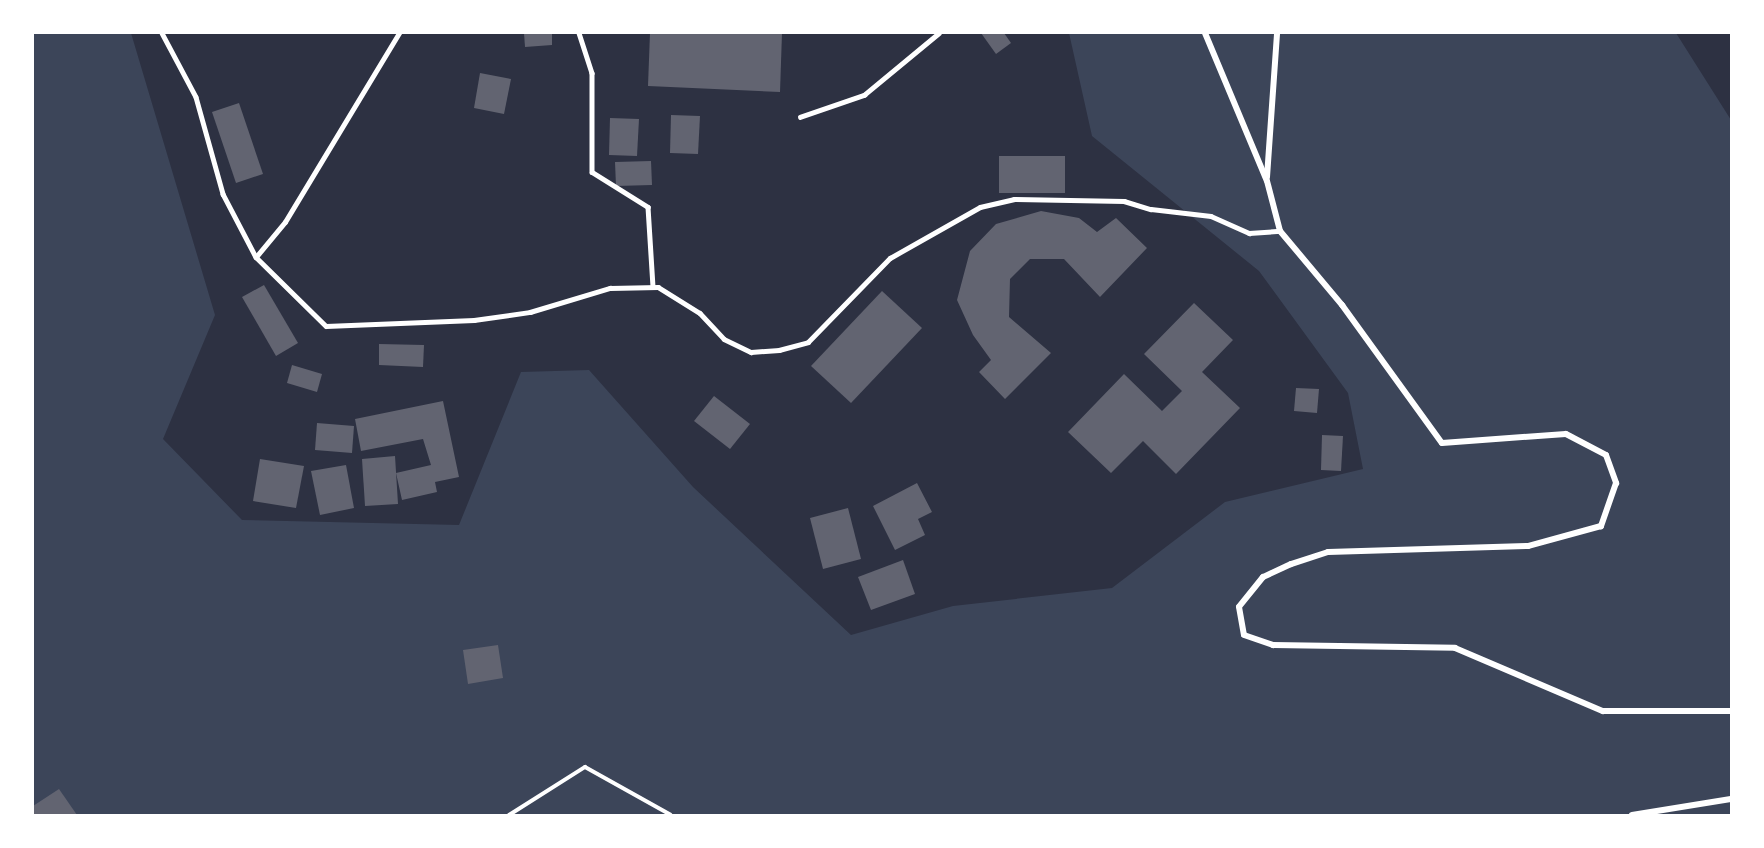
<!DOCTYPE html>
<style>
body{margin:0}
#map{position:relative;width:1764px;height:848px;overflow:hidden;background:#2d3142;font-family:"Work Sans",sans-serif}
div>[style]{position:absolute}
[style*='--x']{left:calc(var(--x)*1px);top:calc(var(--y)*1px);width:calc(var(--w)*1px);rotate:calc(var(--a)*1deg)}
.green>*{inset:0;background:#3c4559}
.building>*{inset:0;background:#626471}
.path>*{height:4px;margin:-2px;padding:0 2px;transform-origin:2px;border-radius:2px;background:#fff}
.service>*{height:4.5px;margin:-2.25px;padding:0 2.25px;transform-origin:2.25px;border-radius:2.25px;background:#fff}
.minor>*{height:6px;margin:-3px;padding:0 3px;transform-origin:3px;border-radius:3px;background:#fff}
span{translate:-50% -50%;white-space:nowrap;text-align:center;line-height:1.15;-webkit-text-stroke:4.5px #fff;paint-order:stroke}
.frame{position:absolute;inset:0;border:34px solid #fff;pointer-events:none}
</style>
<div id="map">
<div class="green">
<i style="clip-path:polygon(33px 33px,131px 33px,215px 315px,163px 439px,242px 520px,459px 525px,521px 372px,589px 370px,693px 487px,851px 635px,953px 606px,1112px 588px,1225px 502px,1363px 469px,1348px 393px,1259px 271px,1092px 136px,1069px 33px,1676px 33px,1731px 120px,1731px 815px,33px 815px)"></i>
</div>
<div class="building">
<i style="clip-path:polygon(524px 33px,552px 33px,552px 45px,525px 47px)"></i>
<i style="clip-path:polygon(650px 33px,782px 33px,780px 92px,648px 86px)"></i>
<i style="clip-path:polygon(981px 33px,1004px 33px,1011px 43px,996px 54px)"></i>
<i style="clip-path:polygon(480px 73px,511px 79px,504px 114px,474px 108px)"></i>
<i style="clip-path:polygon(239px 103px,263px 174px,236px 183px,212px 112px)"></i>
<i style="clip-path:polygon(671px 115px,700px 116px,698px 154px,670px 153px)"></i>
<i style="clip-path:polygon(610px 118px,639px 119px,637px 156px,609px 155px)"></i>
<i style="clip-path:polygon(999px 156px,1065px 156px,1065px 193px,999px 193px)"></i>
<i style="clip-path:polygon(651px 161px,652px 185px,616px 186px,615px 162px)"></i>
<i style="clip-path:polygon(1041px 211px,1079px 218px,1097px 232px,1116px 218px,1147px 248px,1100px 297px,1064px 259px,1030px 259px,1010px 279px,1009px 317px,1051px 353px,1005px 399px,979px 372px,991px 360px,973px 335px,957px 300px,970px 251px,996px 224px)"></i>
<i style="clip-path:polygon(264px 285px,298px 343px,276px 356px,242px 297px)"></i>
<i style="clip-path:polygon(882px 291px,922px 328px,851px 403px,811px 366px)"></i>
<i style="clip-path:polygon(1194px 303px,1233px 340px,1202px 372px,1240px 408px,1176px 474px,1143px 441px,1111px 473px,1068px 432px,1124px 374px,1162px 411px,1182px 391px,1144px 354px)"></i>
<i style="clip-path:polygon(379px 344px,424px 345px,423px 367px,379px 365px)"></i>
<i style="clip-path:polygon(292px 365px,322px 374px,317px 392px,287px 383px)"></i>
<i style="clip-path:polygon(1296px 388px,1319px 389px,1317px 413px,1294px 411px)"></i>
<i style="clip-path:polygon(714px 396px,750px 424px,730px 449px,694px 421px)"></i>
<i style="clip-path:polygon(443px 401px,459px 477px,435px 482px,437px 492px,402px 500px,396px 473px,431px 465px,423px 439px,361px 451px,355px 419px)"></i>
<i style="clip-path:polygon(317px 423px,354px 426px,352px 453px,315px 450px)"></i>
<i style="clip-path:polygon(1322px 435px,1343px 436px,1341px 471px,1321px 470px)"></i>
<i style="clip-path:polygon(395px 456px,398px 504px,365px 506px,362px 459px)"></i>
<i style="clip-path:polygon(260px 459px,304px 466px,296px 508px,253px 501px)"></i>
<i style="clip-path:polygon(346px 465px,354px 508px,320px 515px,311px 471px)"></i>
<i style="clip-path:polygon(917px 483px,932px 512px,918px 519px,925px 535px,895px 550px,873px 506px)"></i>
<i style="clip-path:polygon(848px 508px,861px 559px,823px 569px,810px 518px)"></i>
<i style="clip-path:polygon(903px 560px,915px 594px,871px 610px,858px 577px)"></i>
<i style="clip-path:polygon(498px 645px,503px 678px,468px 684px,463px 650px)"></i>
<i style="clip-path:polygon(59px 789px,77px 815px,34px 815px,33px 806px)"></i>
</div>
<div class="path">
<i style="--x:509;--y:815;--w:90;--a:-32.3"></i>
<i style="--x:585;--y:767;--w:98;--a:29.2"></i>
</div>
<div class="service">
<i style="--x:162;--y:33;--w:72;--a:62"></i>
<i style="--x:196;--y:97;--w:101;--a:74.4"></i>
<i style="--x:223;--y:194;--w:71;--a:62.4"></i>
<i style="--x:256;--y:257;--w:98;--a:44.6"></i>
<i style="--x:326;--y:326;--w:148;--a:-2.3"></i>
<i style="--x:474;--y:320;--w:57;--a:-8.1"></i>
<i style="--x:530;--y:312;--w:84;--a:-16.7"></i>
<i style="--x:610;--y:288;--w:48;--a:-1.2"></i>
<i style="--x:658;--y:287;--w:49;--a:31.8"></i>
<i style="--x:700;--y:313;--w:35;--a:47"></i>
<i style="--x:724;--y:339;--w:30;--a:26"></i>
<i style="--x:751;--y:352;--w:28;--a:-4"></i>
<i style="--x:779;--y:350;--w:30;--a:-15"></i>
<i style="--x:808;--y:342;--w:117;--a:-45.7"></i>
<i style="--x:890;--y:258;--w:103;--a:-29.5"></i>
<i style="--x:980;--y:207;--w:35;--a:-13"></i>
<i style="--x:1014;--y:199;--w:110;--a:1"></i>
<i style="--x:1124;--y:201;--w:28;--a:17"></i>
<i style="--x:1151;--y:209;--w:60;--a:6.7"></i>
<i style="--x:1211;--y:216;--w:42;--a:24.1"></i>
<i style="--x:1249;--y:233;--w:31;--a:-4"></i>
<i style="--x:579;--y:33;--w:42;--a:72"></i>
<i style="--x:592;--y:73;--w:99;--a:90"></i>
<i style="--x:592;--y:172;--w:66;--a:32"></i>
<i style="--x:648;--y:207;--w:80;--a:86.4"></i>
<i style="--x:800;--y:117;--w:68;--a:-19"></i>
<i style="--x:864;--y:95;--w:97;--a:-39.6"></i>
<i style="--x:256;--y:257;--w:45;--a:-50.4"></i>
<i style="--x:285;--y:222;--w:221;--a:-58.9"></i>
</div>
<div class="minor">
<i style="--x:1205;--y:33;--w:160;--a:67.3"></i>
<i style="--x:1267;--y:181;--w:52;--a:75.4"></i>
<i style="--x:1280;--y:231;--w:97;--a:50"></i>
<i style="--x:1342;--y:305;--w:170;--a:54.1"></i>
<i style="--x:1442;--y:443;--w:124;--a:-4.2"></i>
<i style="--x:1566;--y:434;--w:45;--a:27.7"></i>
<i style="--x:1606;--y:455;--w:30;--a:70"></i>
<i style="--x:1616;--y:483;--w:46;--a:109.2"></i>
<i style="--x:1601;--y:526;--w:76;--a:164.7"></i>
<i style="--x:1528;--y:546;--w:200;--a:178.3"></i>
<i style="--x:1328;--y:552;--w:39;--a:162"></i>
<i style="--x:1291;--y:564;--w:31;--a:155"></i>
<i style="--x:1263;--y:577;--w:38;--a:129"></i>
<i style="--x:1239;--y:607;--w:28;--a:80"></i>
<i style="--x:1244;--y:635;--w:31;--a:19"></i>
<i style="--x:1273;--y:645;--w:182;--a:0.9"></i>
<i style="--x:1455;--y:648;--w:161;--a:23.1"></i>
<i style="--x:1603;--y:711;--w:128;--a:0"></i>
<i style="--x:1267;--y:177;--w:144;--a:-86"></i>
<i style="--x:1632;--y:815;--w:100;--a:-9.2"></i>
</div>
<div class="frame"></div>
</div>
